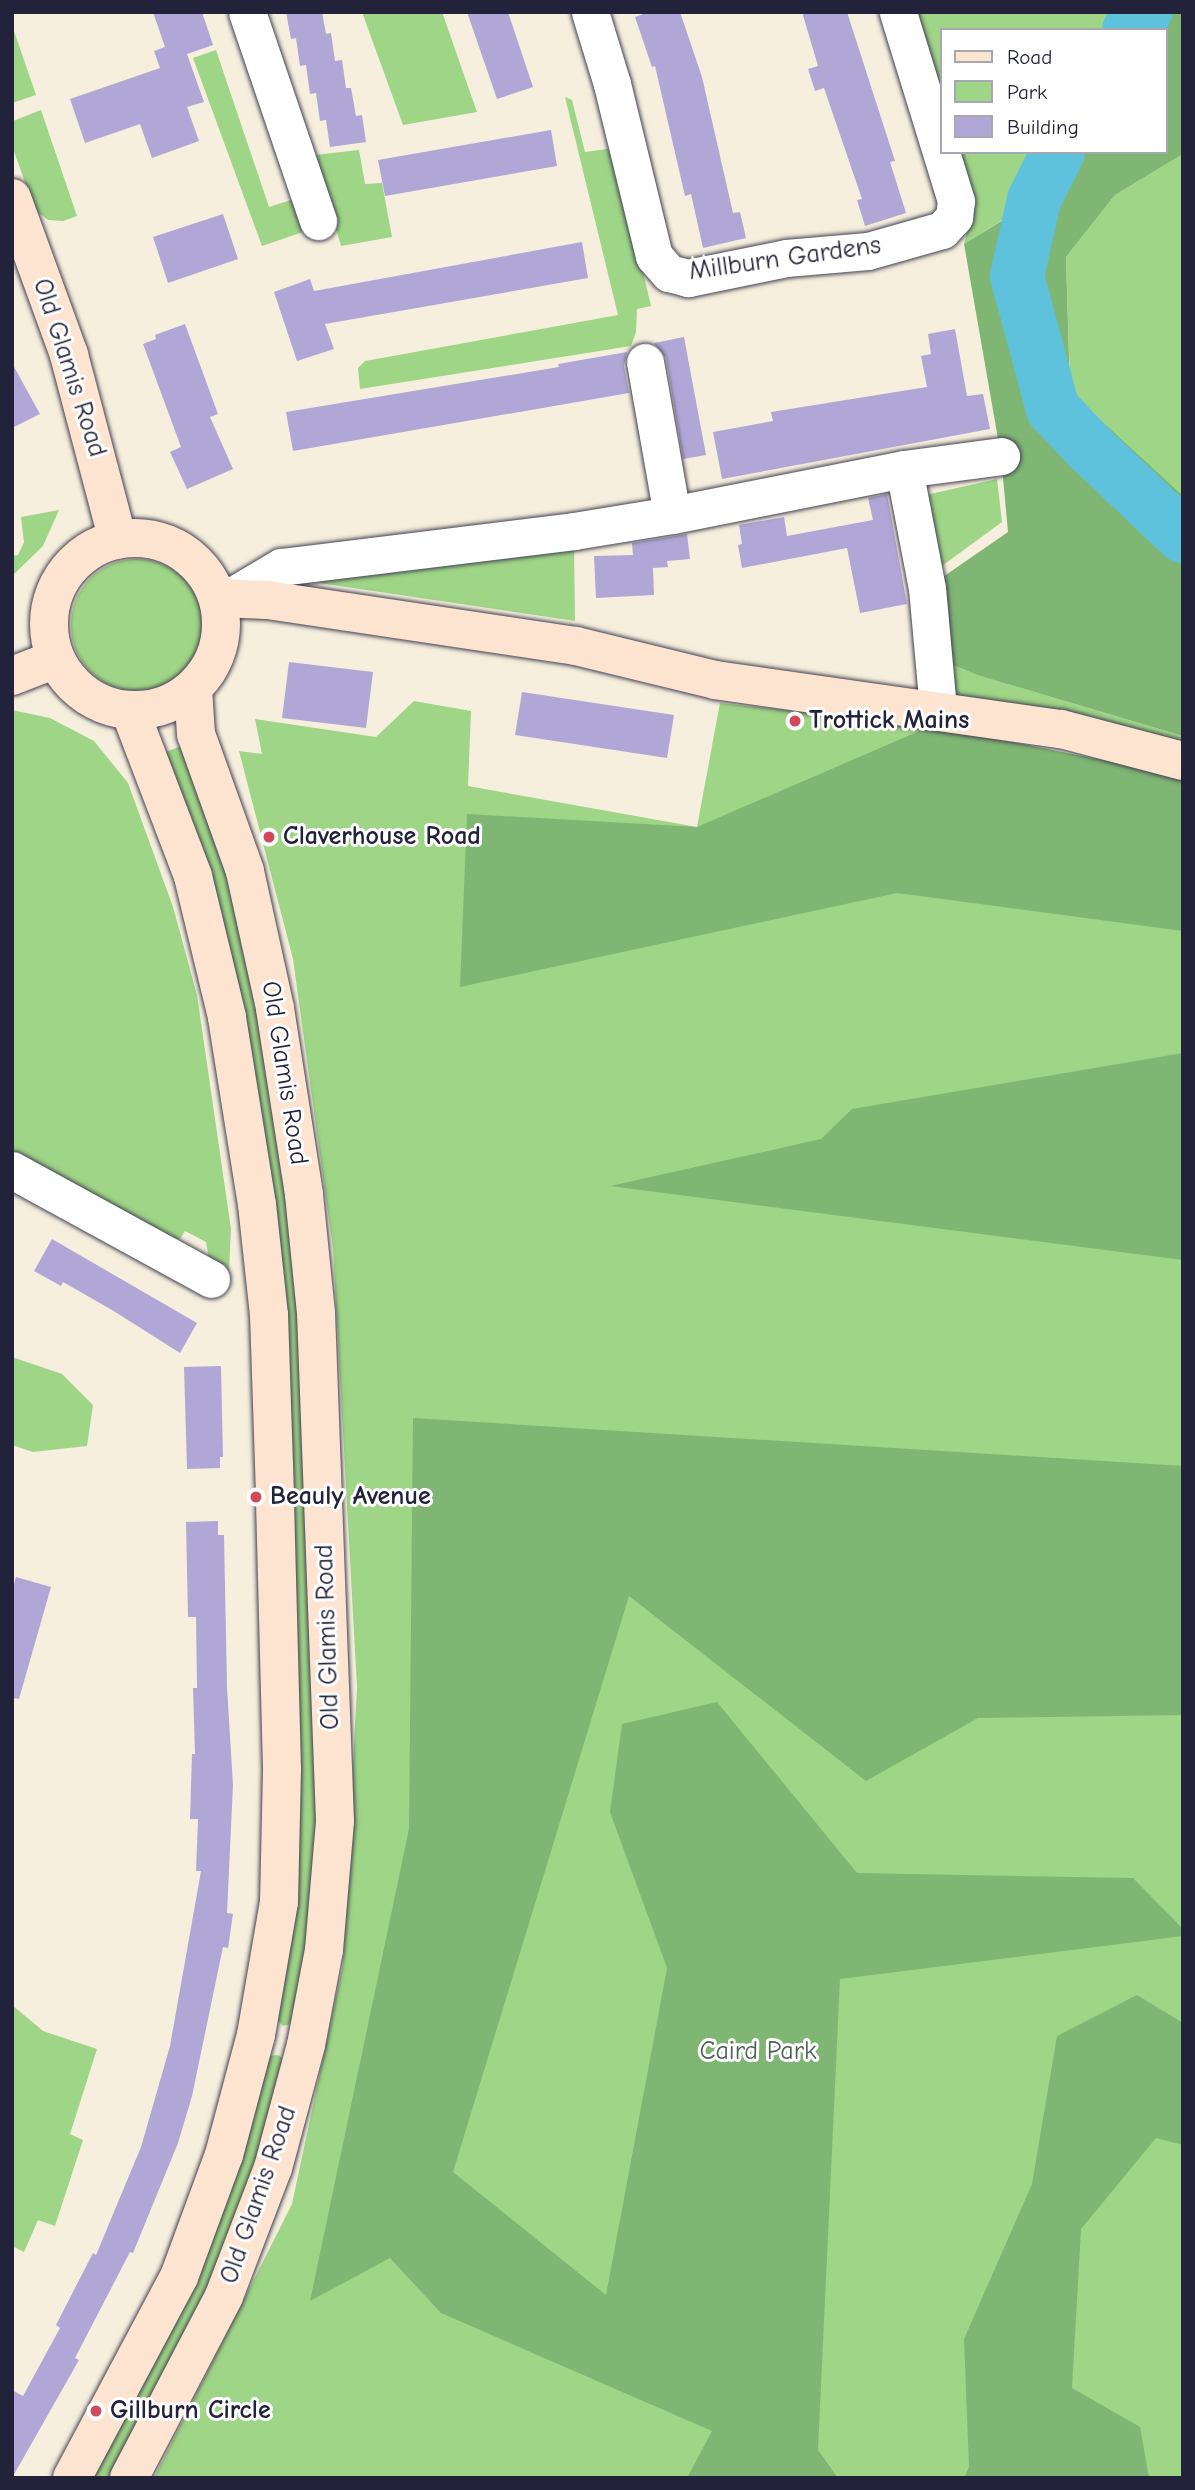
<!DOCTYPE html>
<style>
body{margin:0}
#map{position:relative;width:1195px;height:2490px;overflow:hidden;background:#f6efdd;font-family:"Comic Neue",sans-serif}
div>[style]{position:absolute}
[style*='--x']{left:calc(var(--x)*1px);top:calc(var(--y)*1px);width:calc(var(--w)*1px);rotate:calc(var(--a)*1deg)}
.green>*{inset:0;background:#9fd586}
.round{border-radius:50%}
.forest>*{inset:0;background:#7fb673}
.river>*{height:54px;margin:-27px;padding:0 27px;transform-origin:27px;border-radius:27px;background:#5ec2dc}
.building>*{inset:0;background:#b0a7d7}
.roads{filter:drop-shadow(0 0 2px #424153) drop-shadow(0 0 2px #424153)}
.street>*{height:37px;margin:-18.5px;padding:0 18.5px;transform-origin:18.5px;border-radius:18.5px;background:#fff}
.secondary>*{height:38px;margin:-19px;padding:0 19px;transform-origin:19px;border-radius:19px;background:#fde4d1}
.secondary>.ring{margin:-19px;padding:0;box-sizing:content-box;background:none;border:38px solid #fde4d1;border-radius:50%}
.dots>*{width:19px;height:19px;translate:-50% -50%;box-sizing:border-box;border:4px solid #fff;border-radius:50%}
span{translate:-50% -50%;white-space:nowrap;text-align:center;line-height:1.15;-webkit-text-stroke:6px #fff;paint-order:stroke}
.street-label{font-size:26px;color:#22223b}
.poi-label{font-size:26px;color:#22223b;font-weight:700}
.left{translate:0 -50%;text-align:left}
.park-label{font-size:26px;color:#4e6155}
.frame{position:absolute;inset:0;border:14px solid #22223b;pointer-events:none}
.legend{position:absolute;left:940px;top:28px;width:228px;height:126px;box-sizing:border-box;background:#fff;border:2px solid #a7a7b1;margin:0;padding:9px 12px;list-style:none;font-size:21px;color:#22223b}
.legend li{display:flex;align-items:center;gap:14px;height:35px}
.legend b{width:35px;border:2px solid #a7a7b1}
</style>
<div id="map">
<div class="green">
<i style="clip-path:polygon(362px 12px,442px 12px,477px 112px,403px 125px)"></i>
<i style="clip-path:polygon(912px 12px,1145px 12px,1129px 30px,941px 30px,941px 110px)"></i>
<i style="clip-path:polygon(12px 25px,36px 95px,12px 103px)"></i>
<i style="clip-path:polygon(216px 50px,269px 207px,294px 199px,306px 231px,262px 246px,193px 58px)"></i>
<i style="clip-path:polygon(565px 97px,572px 100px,585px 152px,614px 148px,651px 306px,637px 309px,636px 332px,631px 346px,360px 389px,358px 368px,365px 361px,618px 315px)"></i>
<i style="clip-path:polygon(41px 110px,77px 216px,63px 221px,48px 220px,35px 210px,12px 146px,13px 121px)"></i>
<i style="clip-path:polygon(359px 150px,365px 184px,382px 183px,392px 237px,341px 246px,315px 155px)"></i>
<i style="clip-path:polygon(954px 152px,1058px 152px,1034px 200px,964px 244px,972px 213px)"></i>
<i style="clip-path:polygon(1183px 154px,1183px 671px,1038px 597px,1070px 382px,1066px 257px,1115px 195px)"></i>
<i style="clip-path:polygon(997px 479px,1002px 522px,931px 574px,917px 497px)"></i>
<i style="clip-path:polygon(59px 510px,43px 546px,12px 576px,12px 556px,18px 555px,24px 542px,21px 517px)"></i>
<i style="clip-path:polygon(574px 543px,575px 621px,319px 583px,318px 573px)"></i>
<i class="round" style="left:71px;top:559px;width:132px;height:132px"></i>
<i style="clip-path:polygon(932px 656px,977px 675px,1183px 736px,1183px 761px,938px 710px)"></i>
<i style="clip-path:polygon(414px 701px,471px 711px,468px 786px,697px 827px,720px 703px,931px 726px,1183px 780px,1183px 2478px,154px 2478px,292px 2204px,343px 1964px,357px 1687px,333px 1249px,293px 959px,239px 751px,262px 754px,255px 719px,376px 737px)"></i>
<i style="clip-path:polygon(12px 710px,50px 718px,94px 741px,128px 783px,173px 907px,197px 995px,231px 1229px,229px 1271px,209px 1259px,206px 1242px,185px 1231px,180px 1239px,169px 1239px,12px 1160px)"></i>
<i style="clip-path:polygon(182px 746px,230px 873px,260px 1008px,299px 1256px,320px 1823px,310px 1950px,295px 2023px,283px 2026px,274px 2017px,284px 1314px,162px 753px)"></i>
<i style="clip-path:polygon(12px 1357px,62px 1374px,93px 1405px,87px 1446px,33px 1452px,12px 1445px)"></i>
<i style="clip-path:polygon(12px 2005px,43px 2031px,97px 2049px,70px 2134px,83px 2140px,55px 2226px,38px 2220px,24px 2252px,12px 2246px)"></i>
<i style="clip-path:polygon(278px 2055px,287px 2061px,260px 2167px,212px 2290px,113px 2478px,84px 2478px,267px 2056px)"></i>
</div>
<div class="forest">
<i style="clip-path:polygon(1145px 12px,1183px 12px,1183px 154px,1115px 195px,1066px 257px,1070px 392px,1183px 496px,1183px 736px,977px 675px,932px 656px,927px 588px,1008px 532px,1001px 456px,964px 244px,1034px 201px,1058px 152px,1165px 152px,1165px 30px,1129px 30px)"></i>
<i style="clip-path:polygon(931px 726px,1183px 776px,1183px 931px,897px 893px,460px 987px,467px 814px,697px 827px)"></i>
<i style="clip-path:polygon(1183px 1053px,1183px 1260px,610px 1186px,821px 1139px,852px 1109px)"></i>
<i style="clip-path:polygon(413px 1418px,1183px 1466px,1183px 1715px,978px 1718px,866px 1781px,629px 1596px,453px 2172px,606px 2295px,667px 1968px,610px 1812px,622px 1724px,717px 1702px,857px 1873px,1133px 1878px,1183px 1929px,1183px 1936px,840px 1979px,818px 2450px,838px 2478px,687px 2478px,712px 2431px,441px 2313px,390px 2258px,310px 2301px,409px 1829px)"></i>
<i style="clip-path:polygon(1137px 1995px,1183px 2023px,1183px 2145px,1156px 2138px,1081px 2229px,1072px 2388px,1140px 2427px,1149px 2478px,964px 2478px,969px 2467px,964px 2339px,1032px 2184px,1057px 2036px)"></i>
</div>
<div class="river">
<i style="--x:1129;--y:30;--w:24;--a:-48"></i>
<i style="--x:1058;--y:152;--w:54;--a:116.6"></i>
<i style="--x:1034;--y:200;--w:78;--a:102.6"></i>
<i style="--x:1017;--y:276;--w:138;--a:74.9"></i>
<i style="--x:1053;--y:409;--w:55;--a:46.5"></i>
<i style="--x:1091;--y:449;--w:127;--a:43.4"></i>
</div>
<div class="building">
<i style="clip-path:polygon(153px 12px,202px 12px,213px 45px,187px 54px,204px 102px,187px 107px,199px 141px,152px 158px,140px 124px,85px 143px,70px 99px,160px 68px,154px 51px,165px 47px)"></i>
<i style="clip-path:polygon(286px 12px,322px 12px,326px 34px,331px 33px,335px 61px,342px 60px,346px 88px,351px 88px,356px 116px,362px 115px,366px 142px,330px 147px,326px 120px,320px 121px,316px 93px,310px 94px,306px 65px,300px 66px,296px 38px,291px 39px)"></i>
<i style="clip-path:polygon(467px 12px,508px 12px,533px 87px,497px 99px)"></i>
<i style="clip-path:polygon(649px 12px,680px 12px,702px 77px,733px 213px,740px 212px,746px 238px,703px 248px,691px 194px,685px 196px,655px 66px,652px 67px,635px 17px)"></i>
<i style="clip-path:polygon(802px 12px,847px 12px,895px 161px,890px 162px,906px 213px,865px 226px,857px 200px,862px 199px,824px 88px,815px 91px,808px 69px,818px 66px)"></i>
<i style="clip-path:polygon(551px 130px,557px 166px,385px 196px,378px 160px)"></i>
<i style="clip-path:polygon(223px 214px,238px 259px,168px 283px,153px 237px)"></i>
<i style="clip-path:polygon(582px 242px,588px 278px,325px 324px,334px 349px,297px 361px,274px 292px,310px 279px,314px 291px)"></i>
<i style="clip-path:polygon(185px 324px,218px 414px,210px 417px,233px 469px,187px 489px,170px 452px,181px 447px,143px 344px,156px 339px,155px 335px)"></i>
<i style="clip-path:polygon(955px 329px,967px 396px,983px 394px,990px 429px,722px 479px,713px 432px,773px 421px,771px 412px,927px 387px,921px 356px,931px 354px,928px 334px)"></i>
<i style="clip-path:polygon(684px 337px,706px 455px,683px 459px,666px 358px,654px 343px)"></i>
<i style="clip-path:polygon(627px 352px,624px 366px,629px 393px,293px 451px,286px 412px,559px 367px,558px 364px)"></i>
<i style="clip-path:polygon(12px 363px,40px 414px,12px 428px)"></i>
<i style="clip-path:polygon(887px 494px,907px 604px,860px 613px,847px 548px,742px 568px,738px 545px,742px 544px,739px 525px,784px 517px,787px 536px,873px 520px,868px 498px)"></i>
<i style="clip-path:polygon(687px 534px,690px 559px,667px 561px,668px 567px,653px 568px,654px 595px,596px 598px,594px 556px,633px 555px,632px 543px)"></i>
<i style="clip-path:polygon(289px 662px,373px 672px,366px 728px,282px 718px)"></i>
<i style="clip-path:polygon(522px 692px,674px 715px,667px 758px,515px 735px)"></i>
<i style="clip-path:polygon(52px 1239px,197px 1323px,180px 1353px,112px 1310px,63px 1282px,61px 1286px,34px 1271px)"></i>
<i style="clip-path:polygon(221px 1366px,223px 1457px,220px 1457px,220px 1468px,187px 1469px,184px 1367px)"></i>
<i style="clip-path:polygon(218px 1521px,218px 1535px,224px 1535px,227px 1687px,233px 1785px,227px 1913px,233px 1914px,228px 1948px,223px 1947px,192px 2096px,178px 2143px,133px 2253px,130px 2252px,75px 2358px,79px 2360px,12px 2478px,12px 2390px,23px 2396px,60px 2328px,56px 2325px,93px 2253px,96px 2255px,141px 2147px,170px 2046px,201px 1871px,196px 1871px,198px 1819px,190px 1819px,192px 1754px,195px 1754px,193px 1688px,197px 1688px,196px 1617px,188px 1617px,186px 1522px)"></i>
<i style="clip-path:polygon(16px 1577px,51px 1587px,19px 1699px,12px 1698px,12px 1591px)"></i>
</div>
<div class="roads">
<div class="street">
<i style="--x:247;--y:12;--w:221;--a:71.2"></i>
<i style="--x:590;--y:12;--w:75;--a:73"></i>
<i style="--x:612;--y:84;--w:177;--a:76.3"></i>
<i style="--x:654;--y:256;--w:23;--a:49"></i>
<i style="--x:669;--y:273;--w:20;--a:15"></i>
<i style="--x:688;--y:278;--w:100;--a:-11.5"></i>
<i style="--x:786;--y:258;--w:82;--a:-4.9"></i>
<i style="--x:868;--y:251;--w:77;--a:-15.8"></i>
<i style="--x:942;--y:230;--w:18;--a:-47"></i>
<i style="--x:954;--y:217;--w:16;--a:-83"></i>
<i style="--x:956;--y:201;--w:198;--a:-107.1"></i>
<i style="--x:645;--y:362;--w:155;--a:80"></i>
<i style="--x:904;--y:469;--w:121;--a:79.1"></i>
<i style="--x:927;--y:588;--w:122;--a:84.8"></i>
<i style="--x:227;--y:599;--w:63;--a:-30.7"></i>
<i style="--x:281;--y:567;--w:295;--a:-7"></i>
<i style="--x:574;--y:531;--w:99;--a:-9.3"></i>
<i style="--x:672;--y:515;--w:237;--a:-11.2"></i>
<i style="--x:904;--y:469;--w:98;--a:-7.6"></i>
<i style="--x:12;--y:1170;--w:227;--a:28.7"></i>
</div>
<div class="secondary">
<i style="--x:12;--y:198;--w:167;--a:70"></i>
<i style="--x:69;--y:355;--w:191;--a:75.2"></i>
<i class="ring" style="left:49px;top:538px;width:134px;height:134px"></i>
<i style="--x:218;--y:598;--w:50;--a:2.3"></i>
<i style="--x:268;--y:600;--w:311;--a:8.5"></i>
<i style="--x:576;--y:646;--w:143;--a:13.7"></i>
<i style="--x:715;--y:680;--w:349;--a:8.1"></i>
<i style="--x:1061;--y:729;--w:126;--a:14.7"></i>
<i style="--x:12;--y:676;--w:47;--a:-21.1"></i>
<i style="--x:72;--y:2478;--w:228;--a:-62"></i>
<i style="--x:179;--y:2277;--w:130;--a:-69.8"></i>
<i style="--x:224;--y:2155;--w:124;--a:-75.1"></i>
<i style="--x:256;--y:2035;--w:135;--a:-80.2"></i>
<i style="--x:279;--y:1902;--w:133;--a:-88.7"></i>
<i style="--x:282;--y:1769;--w:274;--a:-91.5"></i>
<i style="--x:275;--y:1495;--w:180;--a:-91.9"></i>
<i style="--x:269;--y:1315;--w:111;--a:-96.2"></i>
<i style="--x:257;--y:1205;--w:190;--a:-99.1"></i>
<i style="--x:227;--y:1017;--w:145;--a:-103.6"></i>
<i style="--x:193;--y:876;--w:177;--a:-110.9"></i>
<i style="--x:129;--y:2478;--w:205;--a:-62.4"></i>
<i style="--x:224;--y:2296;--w:137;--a:-69.1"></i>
<i style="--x:273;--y:2168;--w:127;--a:-75"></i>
<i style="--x:306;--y:2045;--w:97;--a:-79.3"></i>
<i style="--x:324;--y:1950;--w:129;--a:-85.1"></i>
<i style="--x:335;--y:1821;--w:508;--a:-92.14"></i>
<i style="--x:316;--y:1313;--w:120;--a:-95.8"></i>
<i style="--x:304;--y:1194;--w:188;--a:-98.9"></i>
<i style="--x:275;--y:1008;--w:140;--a:-102.4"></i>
<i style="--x:245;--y:871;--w:145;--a:-109.7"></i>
<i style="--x:196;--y:734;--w:45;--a:-93.8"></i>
</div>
</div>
<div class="dots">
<i style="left:795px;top:721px;background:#d1495b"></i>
<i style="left:269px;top:837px;background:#d1495b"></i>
<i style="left:256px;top:1497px;background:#d1495b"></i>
<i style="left:96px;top:2411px;background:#d1495b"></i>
</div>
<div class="street-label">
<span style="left:785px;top:259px;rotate:-8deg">Millburn Gardens</span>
<span style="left:69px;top:368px;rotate:72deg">Old Glamis Road</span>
<span style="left:284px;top:1073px;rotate:81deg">Old Glamis Road</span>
<span style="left:328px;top:1637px;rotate:-92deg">Old Glamis Road</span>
<span style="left:259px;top:2195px;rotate:-71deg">Old Glamis Road</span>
</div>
<div class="poi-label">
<span class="left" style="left:809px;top:721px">Trottick Mains</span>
<span class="left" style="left:283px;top:837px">Claverhouse Road</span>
<span class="left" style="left:270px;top:1497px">Beauly Avenue</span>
<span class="left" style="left:110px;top:2411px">Gillburn Circle</span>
</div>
<div class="park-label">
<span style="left:758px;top:2052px">Caird Park</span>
</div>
<div class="frame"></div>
<ul class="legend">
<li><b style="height:9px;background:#fde4d1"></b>Road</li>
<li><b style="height:19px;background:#9fd586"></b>Park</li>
<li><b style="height:19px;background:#b0a7d7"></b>Building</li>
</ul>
</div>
